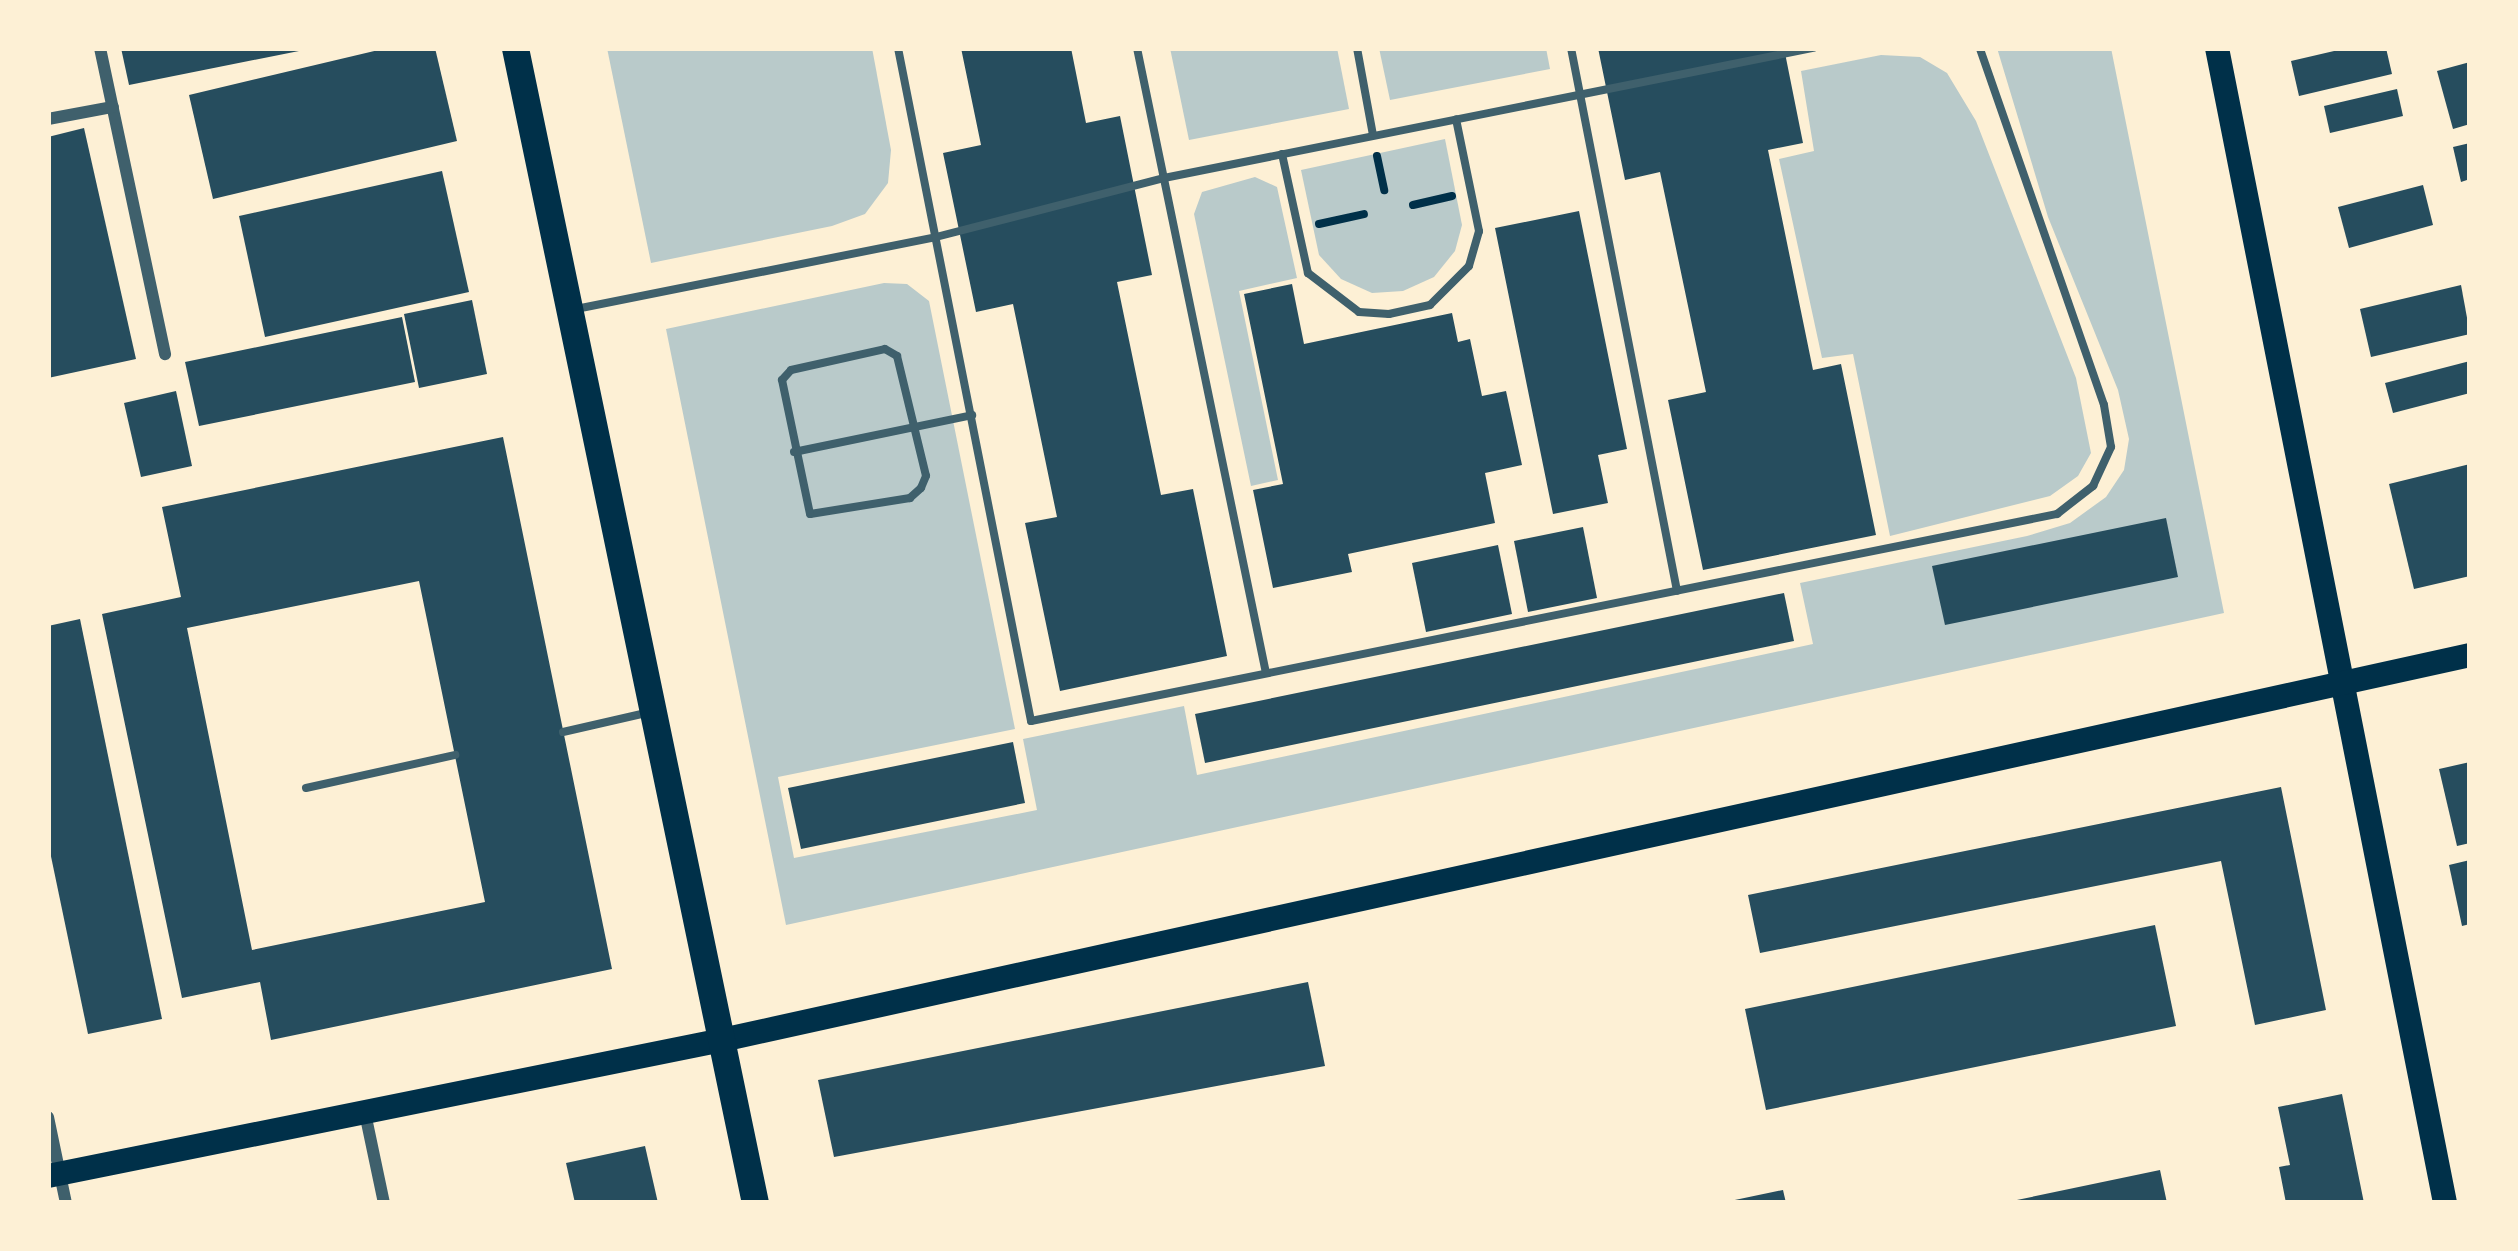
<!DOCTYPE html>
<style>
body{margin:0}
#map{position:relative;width:2518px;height:1251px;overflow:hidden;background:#fdf0d5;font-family:"PT Sans Narrow",sans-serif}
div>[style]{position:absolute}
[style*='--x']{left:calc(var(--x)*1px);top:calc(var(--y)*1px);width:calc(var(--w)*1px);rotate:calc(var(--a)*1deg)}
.green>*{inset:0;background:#b9caca}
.building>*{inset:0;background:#264d5e}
.path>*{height:8px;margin:-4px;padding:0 4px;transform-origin:4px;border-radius:4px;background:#003049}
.service>*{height:8px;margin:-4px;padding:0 4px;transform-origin:4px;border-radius:4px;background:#3f606c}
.minor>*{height:12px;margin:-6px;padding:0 6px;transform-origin:6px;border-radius:6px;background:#3f606c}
.secondary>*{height:24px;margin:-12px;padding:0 12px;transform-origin:12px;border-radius:12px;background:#003049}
.primary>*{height:27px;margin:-13.5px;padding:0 13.5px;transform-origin:13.5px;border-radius:13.5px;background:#003049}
span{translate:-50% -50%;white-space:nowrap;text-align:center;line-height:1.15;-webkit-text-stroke:12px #fdf0d5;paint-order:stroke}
.frame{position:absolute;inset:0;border:51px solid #fdf0d5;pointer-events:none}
</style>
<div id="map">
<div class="green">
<i style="clip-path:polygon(607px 48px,872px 48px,891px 150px,888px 183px,865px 214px,832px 226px,651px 263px)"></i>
<i style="clip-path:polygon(1170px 48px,1337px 48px,1349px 109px,1189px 140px)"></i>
<i style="clip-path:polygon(1379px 48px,1546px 48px,1550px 69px,1390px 100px)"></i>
<i style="clip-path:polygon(1997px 48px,2111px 48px,2224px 613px,786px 925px,666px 329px,884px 283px,907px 284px,929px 301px,1015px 729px,778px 777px,794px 858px,1037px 810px,1023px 739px,1184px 706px,1197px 775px,1813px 644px,1800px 583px,2027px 536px,2070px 523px,2106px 497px,2124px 470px,2129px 439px,2118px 390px,2048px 217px)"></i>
<i style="clip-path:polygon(1881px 55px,1920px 57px,1947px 73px,1976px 121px,2076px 378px,2091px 453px,2078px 476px,2050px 496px,1890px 536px,1853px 354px,1822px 358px,1779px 159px,1814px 151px,1801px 71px)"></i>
<i style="clip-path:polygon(1445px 139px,1462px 225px,1455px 251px,1434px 277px,1403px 291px,1372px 293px,1341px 279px,1319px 255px,1301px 170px)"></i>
<i style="clip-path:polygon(1255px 177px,1277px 187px,1297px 278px,1239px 291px,1278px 480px,1251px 486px,1194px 214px,1202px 192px)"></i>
</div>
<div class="building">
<i style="clip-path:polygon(121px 48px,304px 48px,304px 50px,129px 85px)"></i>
<i style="clip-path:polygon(387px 48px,435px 48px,457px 141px,213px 199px,189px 95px)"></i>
<i style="clip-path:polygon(961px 48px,1071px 48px,1086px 123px,1120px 116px,1152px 275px,1117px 282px,1161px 495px,1193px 489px,1227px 656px,1060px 691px,1025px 523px,1057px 517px,1013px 304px,976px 312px,943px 153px,981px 145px)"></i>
<i style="clip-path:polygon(1598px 48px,1784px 48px,1803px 143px,1768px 150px,1813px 370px,1841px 364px,1876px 535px,1703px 570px,1668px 400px,1706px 392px,1660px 172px,1625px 180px)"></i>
<i style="clip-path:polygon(2347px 48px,2386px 48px,2392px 74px,2299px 96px,2291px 61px)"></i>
<i style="clip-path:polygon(2470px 62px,2470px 124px,2453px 129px,2437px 71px)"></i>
<i style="clip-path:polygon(2397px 89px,2403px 116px,2330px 133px,2324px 106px)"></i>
<i style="clip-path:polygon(84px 128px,136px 359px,48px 378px,48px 137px)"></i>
<i style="clip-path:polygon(2470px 143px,2470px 179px,2461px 182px,2453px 147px)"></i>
<i style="clip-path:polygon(442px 171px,469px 292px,265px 337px,239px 216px)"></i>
<i style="clip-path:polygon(2423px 185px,2433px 225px,2349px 248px,2338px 207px)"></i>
<i style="clip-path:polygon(1579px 211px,1627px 449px,1598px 455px,1608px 503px,1553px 514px,1495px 228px)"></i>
<i style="clip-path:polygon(1292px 284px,1304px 344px,1452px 313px,1458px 342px,1470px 339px,1482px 396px,1506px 391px,1522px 465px,1485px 473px,1495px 523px,1348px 554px,1352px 572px,1273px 588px,1253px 490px,1283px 484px,1244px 294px)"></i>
<i style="clip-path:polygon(2461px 285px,2470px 334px,2371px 357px,2360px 309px)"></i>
<i style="clip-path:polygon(472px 300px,487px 374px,419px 388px,404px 314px)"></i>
<i style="clip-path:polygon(402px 317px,415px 382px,199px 426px,185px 362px)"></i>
<i style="clip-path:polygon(2470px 361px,2470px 393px,2393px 413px,2385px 383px)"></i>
<i style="clip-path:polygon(176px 391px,192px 466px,141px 477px,124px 403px)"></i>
<i style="clip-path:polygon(evenodd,503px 437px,612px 969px,271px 1040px,260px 982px,182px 998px,102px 614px,181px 597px,162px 507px,503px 437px,419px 581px,485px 902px,252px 950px,187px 628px,419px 581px)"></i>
<i style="clip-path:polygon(2470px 464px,2470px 576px,2414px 589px,2389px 484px)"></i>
<i style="clip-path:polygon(2166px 518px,2178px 577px,1945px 625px,1932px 566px)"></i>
<i style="clip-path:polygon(1583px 527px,1597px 598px,1528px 612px,1514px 541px)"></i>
<i style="clip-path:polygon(1498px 545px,1512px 614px,1426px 632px,1412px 563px)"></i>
<i style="clip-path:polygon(1784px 593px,1794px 641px,1205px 763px,1195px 714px)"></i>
<i style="clip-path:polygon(80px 619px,162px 1019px,88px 1034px,48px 842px,48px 626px)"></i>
<i style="clip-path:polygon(1013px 742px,1025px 803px,801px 849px,788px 788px)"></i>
<i style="clip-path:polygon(2470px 762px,2470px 843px,2457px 846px,2439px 769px)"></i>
<i style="clip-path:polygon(2281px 787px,2326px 1010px,2255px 1025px,2221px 861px,1760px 953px,1748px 895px)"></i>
<i style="clip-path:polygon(2470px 860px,2470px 924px,2462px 926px,2449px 865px)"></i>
<i style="clip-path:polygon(2155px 925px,2176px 1026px,1766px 1110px,1745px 1009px)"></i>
<i style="clip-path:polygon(1308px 982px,1325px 1066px,834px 1157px,818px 1080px)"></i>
<i style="clip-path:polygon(2342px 1094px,2364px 1203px,2286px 1203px,2279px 1167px,2290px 1165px,2278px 1107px)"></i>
<i style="clip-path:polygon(645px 1146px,658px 1203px,575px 1203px,566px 1163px)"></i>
<i style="clip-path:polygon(2160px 1170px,2167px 1203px,2012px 1203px,2012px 1201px)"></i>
<i style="clip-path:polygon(1783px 1190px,1786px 1203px,1730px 1203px,1730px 1201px)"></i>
</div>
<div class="path">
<i style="--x:1377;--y:156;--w:35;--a:78"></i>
<i style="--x:1413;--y:205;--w:40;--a:-13"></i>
<i style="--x:1319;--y:224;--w:46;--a:-12.5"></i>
</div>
<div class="service">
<i style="--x:898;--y:48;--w:686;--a:78.82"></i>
<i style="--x:1031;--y:721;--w:1047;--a:-11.41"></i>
<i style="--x:2057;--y:514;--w:46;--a:-37.9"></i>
<i style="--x:2093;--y:486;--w:43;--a:-65.2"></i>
<i style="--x:2111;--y:447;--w:43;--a:-99.5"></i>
<i style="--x:2104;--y:405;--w:378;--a:-109.2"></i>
<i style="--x:1137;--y:48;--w:638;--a:78.34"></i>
<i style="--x:1357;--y:48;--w:88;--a:79.6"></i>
<i style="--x:1571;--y:48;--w:553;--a:78.95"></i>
<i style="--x:1282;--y:154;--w:122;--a:77.7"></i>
<i style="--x:1308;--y:273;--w:64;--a:37.4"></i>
<i style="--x:1359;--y:312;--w:30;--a:4"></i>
<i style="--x:1389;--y:314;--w:42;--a:-12.4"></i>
<i style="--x:1430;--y:305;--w:55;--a:-45"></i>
<i style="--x:1469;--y:266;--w:36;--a:-74"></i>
<i style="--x:1479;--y:231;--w:114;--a:-101.6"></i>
<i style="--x:576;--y:309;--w:367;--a:-11.3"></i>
<i style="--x:936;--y:237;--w:236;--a:-14.5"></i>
<i style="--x:1164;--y:178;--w:662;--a:-11.33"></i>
<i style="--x:885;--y:349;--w:14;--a:30"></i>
<i style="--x:897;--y:356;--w:123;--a:76.4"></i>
<i style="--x:926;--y:476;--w:13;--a:113"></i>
<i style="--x:921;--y:488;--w:15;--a:138"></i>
<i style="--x:910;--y:498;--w:101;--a:170.9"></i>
<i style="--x:810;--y:514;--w:137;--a:-101.8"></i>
<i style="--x:782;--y:380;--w:13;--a:-48"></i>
<i style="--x:791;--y:370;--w:96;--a:-12.6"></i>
<i style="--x:794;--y:452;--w:182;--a:-11.7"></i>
<i style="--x:563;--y:732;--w:85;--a:-12.9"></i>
<i style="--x:306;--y:788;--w:153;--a:-12.5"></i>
</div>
<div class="minor">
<i style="--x:100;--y:48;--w:313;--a:78"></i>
<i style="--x:48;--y:119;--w:66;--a:-10.5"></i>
<i style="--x:365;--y:1113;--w:92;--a:78.1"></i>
<i style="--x:48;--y:1117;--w:88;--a:78.2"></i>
</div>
<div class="secondary">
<i style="--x:2217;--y:48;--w:1177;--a:78.83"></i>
<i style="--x:48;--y:1176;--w:688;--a:-11.41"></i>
<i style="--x:722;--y:1040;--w:1790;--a:-12.42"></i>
</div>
<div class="primary">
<i style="--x:515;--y:48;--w:1180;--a:78.26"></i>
</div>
<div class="frame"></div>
</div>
